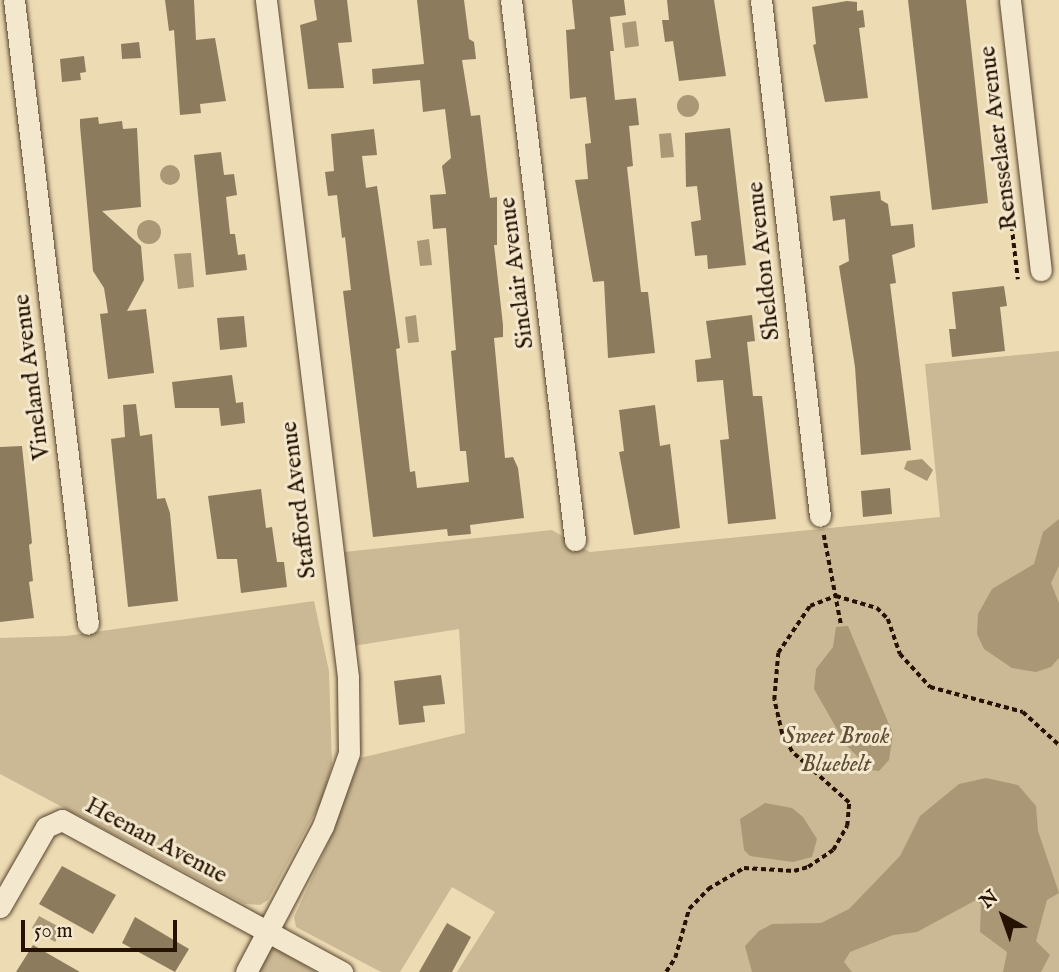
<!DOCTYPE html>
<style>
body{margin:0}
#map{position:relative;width:1059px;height:972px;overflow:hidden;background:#eddbb3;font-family:"IM FELL English",serif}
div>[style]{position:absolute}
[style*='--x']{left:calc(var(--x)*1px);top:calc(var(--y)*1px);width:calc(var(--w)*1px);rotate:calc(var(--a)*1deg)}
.green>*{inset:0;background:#cbb995}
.water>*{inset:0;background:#a99776}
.round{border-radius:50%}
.building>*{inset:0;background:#8d7b5e}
.path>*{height:3.5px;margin-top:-1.75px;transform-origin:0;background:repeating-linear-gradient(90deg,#251201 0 5px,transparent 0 8.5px)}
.roads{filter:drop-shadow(0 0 2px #57442e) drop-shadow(0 0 2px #57442e)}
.minor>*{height:21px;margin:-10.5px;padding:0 10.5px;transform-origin:10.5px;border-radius:10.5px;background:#f3e8ce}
span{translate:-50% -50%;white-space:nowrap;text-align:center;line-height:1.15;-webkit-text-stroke:6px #f3e8ce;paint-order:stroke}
.street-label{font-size:24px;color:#251201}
.park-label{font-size:24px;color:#5f4c35;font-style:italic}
.north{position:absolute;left:968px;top:881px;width:70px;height:70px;-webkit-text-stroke:5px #f3e8ce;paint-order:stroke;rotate:320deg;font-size:19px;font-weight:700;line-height:28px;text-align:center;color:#251201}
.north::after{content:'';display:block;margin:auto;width:24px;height:32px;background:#251201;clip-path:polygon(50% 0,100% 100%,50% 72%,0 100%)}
.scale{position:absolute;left:21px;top:920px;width:156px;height:32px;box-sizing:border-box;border:4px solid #251201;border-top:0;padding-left:9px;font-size:21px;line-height:24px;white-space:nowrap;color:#251201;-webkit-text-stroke:5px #f3e8ce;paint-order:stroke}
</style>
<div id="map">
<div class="green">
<i style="clip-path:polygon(1059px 351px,1059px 972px,457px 972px,495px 912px,452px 887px,400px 972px,381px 972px,296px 927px,294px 917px,331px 837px,360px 758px,465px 733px,459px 629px,353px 646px,344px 552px,552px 530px,590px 552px,940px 517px,925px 364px)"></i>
<i style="clip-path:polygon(314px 601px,329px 671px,332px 764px,322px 800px,268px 900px,260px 905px,245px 904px,0 774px,0 638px,66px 636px)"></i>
<i style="clip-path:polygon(275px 948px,316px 972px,253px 972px,264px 952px)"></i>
</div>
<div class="water">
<i style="clip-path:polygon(636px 21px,639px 46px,625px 48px,622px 23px)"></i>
<i class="round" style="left:677px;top:95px;width:22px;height:22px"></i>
<i style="clip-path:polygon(671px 133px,674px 157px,661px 158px,659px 134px)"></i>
<i class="round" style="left:160px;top:165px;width:20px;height:20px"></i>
<i class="round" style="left:137px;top:220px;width:24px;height:24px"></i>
<i style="clip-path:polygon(429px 239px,432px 265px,420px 266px,417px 241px)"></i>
<i style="clip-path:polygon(191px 253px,194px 287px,178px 289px,174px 254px)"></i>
<i style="clip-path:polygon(416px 315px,419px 342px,408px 343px,405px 317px)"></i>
<i style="clip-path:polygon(922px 459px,933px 470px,927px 481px,904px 469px,907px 461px)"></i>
<i style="clip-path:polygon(1059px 519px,1059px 566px,1051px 583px,1059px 603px,1059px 658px,1051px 667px,1036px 672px,1012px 668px,984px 649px,977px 634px,978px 614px,992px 589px,1034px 564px,1043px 532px)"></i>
<i style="clip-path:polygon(848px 626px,893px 734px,889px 760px,879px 771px,871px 770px,846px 745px,814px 689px,816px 669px,833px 647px,836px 627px)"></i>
<i style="clip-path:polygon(986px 778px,1018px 785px,1036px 806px,1038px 831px,1059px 893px,1047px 900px,1036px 941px,1050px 955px,1041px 972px,1003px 972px,1007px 952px,980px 932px,981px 904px,976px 900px,917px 932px,893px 935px,850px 952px,844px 962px,852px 972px,752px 972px,745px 946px,759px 931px,772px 924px,821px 923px,849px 909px,900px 856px,920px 816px,959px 784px)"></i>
<i style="clip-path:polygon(765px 803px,792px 808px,803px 817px,817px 839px,812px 857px,793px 862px,750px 856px,744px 850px,740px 819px)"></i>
<i style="clip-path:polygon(39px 916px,63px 929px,55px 942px,32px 928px)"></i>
</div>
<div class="building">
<i style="clip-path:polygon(165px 0,194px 0,196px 40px,215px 38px,226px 101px,200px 104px,201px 113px,180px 115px,174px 30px,169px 31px)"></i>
<i style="clip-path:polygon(314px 0,347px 0,352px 42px,338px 43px,344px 88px,308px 89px,300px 25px,317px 20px)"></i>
<i style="clip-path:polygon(417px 0,464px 0,469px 39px,474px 42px,476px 59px,462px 60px,471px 116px,480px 115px,490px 198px,497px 197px,497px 245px,494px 245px,503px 325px,503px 337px,494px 338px,505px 458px,513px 457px,518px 468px,524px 518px,470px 525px,471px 534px,448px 536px,447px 529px,373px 537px,343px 291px,351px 290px,345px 237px,342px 238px,337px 195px,328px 196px,325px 172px,334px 171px,331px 134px,374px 129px,377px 155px,362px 156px,366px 188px,377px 186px,400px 348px,396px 349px,410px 472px,415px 471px,417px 488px,469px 482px,466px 451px,460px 451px,451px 351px,456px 350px,446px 228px,433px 229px,430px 195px,446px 194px,442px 166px,451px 158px,445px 109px,423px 112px,420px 80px,373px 84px,372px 69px,424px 64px)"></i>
<i style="clip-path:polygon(572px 0,624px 0,626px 15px,610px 17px,614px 51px,610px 51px,615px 100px,636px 98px,639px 125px,629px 126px,633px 166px,627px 167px,641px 292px,648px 292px,655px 353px,608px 358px,604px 281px,593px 282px,575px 180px,588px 179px,585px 144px,591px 143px,586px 97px,570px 99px,566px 30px,575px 29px)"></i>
<i style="clip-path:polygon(667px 0,714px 0,726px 76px,679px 81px,673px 41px,665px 42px,662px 20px,669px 20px)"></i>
<i style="clip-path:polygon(908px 0,966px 0,988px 203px,932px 210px)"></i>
<i style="clip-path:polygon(847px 1px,857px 2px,857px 11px,863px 10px,865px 27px,859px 28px,868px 98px,825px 102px,813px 45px,816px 44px,812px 7px)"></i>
<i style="clip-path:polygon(139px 42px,141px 58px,122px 59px,121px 44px)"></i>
<i style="clip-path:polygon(84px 56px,86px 72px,80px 73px,81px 80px,62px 82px,60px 59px)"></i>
<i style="clip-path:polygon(98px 117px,99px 124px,122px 121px,123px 129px,137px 128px,141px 207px,102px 211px,141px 246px,144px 280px,127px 311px,146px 309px,154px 373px,108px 379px,100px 314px,108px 313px,104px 288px,93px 271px,80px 126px,80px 119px)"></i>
<i style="clip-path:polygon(730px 128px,746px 265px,708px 269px,707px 255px,695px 256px,691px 222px,701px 220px,697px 186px,686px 187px,685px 133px)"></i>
<i style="clip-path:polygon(221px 152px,224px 175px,234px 174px,237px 195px,226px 197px,230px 234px,235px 234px,238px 255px,245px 254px,247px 270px,206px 275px,194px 155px)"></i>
<i style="clip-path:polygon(880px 191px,881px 200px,888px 204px,891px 226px,913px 224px,915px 247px,892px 255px,896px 283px,890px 284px,911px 450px,861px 455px,855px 367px,839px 266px,849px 261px,845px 219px,833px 221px,830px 196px)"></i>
<i style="clip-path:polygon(1004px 286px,1007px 306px,1000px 307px,1005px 351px,952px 357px,949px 329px,956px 329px,952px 292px)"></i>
<i style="clip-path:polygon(752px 315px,755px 341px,747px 342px,753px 396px,762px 396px,776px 519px,728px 524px,720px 440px,729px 439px,723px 380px,697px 382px,695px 360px,711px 358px,706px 321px)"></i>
<i style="clip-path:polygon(244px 316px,247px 347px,220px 350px,217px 318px)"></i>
<i style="clip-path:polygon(232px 375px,236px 403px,243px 402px,245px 423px,221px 426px,219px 408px,175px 408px,172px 382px)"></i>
<i style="clip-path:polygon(136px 404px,140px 436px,152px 434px,157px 499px,165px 498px,170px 513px,178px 601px,128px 607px,111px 439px,125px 437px,123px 405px)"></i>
<i style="clip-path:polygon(655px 405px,660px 446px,670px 444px,680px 528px,634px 535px,619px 452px,624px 451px,619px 410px)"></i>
<i style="clip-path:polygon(22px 446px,32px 543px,29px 545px,33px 581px,29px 582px,34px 618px,0 622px,0 447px)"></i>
<i style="clip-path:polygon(890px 488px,892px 514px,863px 517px,861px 491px)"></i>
<i style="clip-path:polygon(261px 489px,266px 528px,272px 527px,277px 562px,284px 562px,287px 587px,241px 593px,237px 559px,217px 559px,208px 496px)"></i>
<i style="clip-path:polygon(441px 675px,445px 704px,423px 706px,425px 722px,399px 725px,394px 681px)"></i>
<i style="clip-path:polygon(62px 866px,116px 895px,93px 934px,39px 904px)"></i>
<i style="clip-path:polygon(135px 917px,189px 949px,175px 972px,122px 943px)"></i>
<i style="clip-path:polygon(447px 923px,471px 937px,452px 972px,419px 972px)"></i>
<i style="clip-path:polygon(33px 945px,80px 972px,16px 972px)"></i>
</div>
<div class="path">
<i style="--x:1009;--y:201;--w:79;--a:83.4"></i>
<i style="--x:824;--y:535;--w:91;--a:79.2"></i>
<i style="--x:666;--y:972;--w:17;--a:-57"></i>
<i style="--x:675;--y:958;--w:51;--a:-74.1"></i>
<i style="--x:689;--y:909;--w:28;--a:-46"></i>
<i style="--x:708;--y:889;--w:42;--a:-30.3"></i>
<i style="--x:744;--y:868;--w:50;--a:3.4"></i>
<i style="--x:794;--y:871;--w:15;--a:-16"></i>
<i style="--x:808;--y:867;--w:30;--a:-34"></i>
<i style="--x:833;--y:850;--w:28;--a:-60"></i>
<i style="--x:847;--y:826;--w:23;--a:-85"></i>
<i style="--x:849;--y:803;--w:76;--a:-138.2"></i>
<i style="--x:792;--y:752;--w:21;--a:-119"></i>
<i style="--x:782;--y:734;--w:35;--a:-103"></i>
<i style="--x:774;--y:700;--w:47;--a:-85.1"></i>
<i style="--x:778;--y:653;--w:57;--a:-55.8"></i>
<i style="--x:810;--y:606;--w:28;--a:-21"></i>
<i style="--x:836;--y:596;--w:43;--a:16.3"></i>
<i style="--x:877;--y:608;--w:16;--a:45"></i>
<i style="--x:888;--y:619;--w:37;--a:71"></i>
<i style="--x:900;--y:654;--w:45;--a:47.7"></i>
<i style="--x:930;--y:687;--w:96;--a:15"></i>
<i style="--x:1023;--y:712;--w:49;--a:42.5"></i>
</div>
<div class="roads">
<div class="minor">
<i style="--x:14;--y:0;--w:628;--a:83.24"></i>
<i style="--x:511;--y:0;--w:544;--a:83.24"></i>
<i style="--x:761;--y:0;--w:519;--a:83.48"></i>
<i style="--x:1010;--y:0;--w:272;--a:83.5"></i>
<i style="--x:0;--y:907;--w:92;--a:-60.1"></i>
<i style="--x:46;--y:827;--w:17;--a:-24"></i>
<i style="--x:62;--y:820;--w:319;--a:28.5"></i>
<i style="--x:246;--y:972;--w:165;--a:-62.2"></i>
<i style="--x:323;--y:826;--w:77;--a:-70.4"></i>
<i style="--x:349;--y:753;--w:76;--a:-90.8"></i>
<i style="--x:348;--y:677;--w:682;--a:-96.91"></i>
</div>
</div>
<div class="street-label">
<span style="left:999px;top:138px;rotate:-97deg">Rensselaer Avenue</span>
<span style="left:764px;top:261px;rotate:-96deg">Sheldon Avenue</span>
<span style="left:517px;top:273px;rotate:-97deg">Sinclair Avenue</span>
<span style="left:32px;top:377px;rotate:-97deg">Vineland Avenue</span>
<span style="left:299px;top:500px;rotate:-97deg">Stafford Avenue</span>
<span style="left:156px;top:841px;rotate:28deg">Heenan Avenue</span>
</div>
<div class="park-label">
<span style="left:836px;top:751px">Sweet Brook<br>Bluebelt</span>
</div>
<div class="north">N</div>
<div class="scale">50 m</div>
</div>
